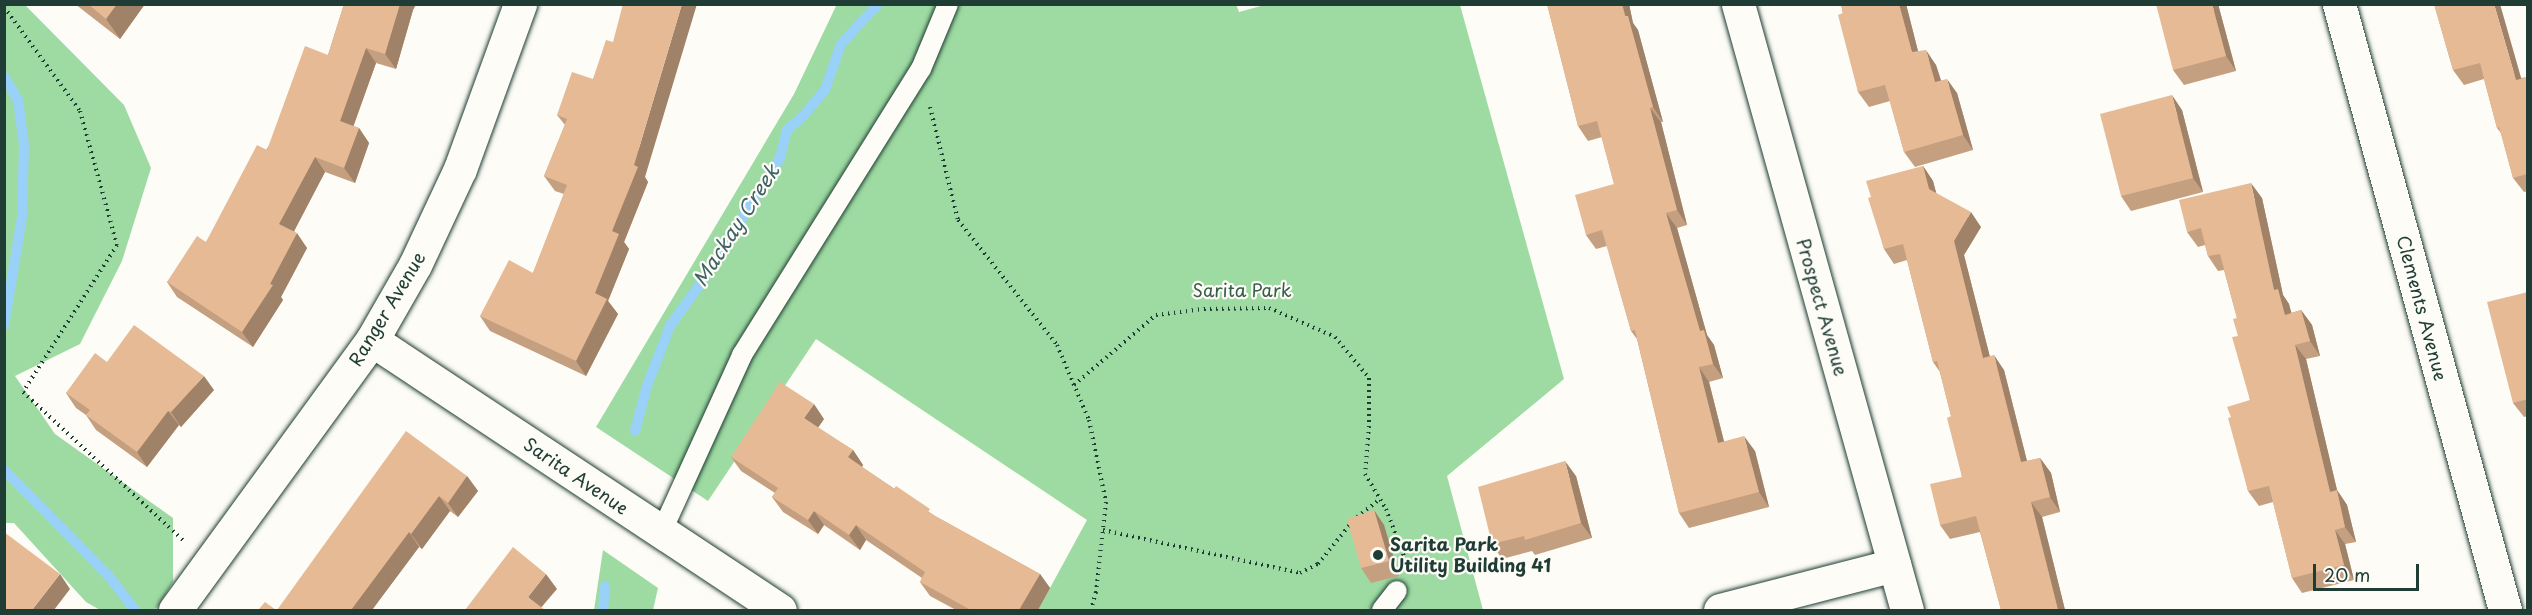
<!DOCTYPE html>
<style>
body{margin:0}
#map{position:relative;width:2532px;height:615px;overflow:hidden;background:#fdfcf7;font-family:"Playpen Sans",sans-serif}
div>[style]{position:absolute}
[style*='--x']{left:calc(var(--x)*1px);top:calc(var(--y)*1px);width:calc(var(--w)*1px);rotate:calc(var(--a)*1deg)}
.green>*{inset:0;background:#9edba2}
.stream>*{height:10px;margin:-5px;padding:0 5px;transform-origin:5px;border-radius:5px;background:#99d1f8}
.path>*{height:4px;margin-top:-2px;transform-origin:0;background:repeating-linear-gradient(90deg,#1f3d34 0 1.5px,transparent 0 6px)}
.roads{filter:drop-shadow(0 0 2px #1f3d34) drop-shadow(0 0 2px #1f3d34)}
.service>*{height:20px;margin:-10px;padding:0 10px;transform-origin:10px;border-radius:10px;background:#fdfcf7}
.minor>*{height:33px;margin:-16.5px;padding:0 16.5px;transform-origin:16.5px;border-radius:16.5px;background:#fdfcf7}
.wall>*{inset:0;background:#c5a080}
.shaded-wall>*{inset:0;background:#a08268}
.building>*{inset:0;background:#e5ba95}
.dots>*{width:16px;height:16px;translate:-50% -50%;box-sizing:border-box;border:3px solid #fdfcf7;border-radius:50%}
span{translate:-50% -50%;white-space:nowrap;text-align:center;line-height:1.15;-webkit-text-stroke:4.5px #fdfcf7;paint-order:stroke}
.park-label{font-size:18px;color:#385d4a}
.street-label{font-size:18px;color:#1f3d34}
.poi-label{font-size:18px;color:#1f3d34;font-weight:700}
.left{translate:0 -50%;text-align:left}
.water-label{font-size:20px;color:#3e6265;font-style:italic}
.frame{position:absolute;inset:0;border:6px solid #1f3d34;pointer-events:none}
.scale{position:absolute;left:2313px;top:564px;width:106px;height:27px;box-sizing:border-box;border:3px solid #1f3d34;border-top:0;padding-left:8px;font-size:18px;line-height:21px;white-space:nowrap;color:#1f3d34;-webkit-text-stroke:4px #fdfcf7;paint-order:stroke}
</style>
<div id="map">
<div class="green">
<i style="clip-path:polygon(837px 4px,1236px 4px,1239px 12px,1268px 4px,1460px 5px,1564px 379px,1447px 476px,1483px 610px,1038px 610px,1087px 520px,816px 339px,708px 501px,596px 427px,794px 94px)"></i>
<i style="clip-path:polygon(4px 5px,25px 5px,124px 105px,151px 168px,122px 261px,80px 344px,15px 376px,55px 434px,173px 518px,173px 582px,157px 608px,151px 610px,100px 610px,86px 602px,14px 523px,5px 523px)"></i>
<i style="clip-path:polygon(603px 550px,658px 588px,653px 610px,594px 610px)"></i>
</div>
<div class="stream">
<i style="--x:4;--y:76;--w:28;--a:60"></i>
<i style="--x:18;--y:100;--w:45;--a:82.4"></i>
<i style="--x:24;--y:145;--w:72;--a:91.6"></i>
<i style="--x:22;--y:217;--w:110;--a:99.4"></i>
<i style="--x:635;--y:431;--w:47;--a:-75.1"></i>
<i style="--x:647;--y:386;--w:64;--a:-69"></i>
<i style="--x:670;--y:326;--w:57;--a:-54.3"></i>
<i style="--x:703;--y:280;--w:144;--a:-57.7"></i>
<i style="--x:780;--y:158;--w:29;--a:-76"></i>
<i style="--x:787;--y:130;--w:21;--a:-41"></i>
<i style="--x:803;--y:116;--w:34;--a:-50"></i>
<i style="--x:825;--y:90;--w:49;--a:-70.8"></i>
<i style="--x:841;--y:44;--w:54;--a:-47.2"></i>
<i style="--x:4;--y:470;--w:148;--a:45.3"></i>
<i style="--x:108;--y:575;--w:44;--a:52.4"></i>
<i style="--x:603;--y:610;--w:24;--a:-85"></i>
</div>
<div class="path">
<i style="--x:4;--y:7;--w:129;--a:53.8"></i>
<i style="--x:80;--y:111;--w:139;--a:74.6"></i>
<i style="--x:117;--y:245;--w:174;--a:122.6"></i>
<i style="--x:23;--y:392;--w:218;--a:42.8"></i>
<i style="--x:930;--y:107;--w:116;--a:76.1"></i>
<i style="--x:958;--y:220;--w:159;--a:51.6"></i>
<i style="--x:1057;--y:345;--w:82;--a:66.9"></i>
<i style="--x:1089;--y:420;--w:84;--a:78.3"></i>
<i style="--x:1106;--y:502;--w:91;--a:96.3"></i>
<i style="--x:1096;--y:592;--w:19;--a:106"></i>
<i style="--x:1074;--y:385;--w:108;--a:-40.5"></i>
<i style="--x:1156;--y:315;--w:48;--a:-7.1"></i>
<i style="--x:1204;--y:309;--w:65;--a:-0.9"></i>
<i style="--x:1269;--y:308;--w:72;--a:23.7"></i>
<i style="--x:1335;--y:337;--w:53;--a:50.3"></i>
<i style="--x:1369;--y:378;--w:48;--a:90"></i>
<i style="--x:1369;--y:426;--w:48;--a:94.8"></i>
<i style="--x:1365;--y:474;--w:41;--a:59"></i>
<i style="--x:1386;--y:509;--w:59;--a:69.1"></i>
<i style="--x:1357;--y:517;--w:29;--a:-38"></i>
<i style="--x:1103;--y:530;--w:202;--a:12.3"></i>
<i style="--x:1300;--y:573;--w:20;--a:-27"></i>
<i style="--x:1318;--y:564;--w:54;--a:-51"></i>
</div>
<div class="roads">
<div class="service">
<i style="--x:661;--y:533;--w:196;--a:-65.5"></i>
<i style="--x:742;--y:355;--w:337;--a:-58"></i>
<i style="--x:921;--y:69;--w:70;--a:-67.4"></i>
<i style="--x:1382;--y:610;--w:24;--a:-52"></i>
</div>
<div class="minor">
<i style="--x:1738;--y:4;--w:629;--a:74.42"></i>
<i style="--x:2339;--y:4;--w:628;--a:74.68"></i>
<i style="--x:372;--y:340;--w:489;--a:33.5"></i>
<i style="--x:175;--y:610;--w:334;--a:-53.9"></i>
<i style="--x:372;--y:340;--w:86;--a:-60.2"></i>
<i style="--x:415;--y:265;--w:106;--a:-64.9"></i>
<i style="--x:460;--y:169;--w:176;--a:-70"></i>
<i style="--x:1720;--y:610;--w:180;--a:-14.5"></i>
</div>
</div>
<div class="wall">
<i style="clip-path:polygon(75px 4px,145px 4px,120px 39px)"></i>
<i style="clip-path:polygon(344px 4px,416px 4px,413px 10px,396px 69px,376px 63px,353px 126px,359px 128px,369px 143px,355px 183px,325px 172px,294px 231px,307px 248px,281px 297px,283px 300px,253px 347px,177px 297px,167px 282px,206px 242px,328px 55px)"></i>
<i style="clip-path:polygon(1547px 4px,1629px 4px,1633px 23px,1638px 30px,1663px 122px,1661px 122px,1687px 225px,1677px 228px,1707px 335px,1714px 345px,1723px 378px,1709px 382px,1724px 441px,1755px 451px,1769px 507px,1689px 528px,1679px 513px,1637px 339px,1631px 331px,1607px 246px,1596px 249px,1586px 235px,1614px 184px,1602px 137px,1588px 141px,1578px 126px)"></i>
<i style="clip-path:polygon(1841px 4px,1906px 4px,1918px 51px,1936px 65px,1941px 80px,1957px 93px,1973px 150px,1915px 167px,1904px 152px,1890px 101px,1869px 107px,1858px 92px)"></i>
<i style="clip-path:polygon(2218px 4px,2236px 71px,2184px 85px,2173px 70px)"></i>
<i style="clip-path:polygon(2434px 4px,2521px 78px,2528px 77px,2528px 191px,2524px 192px,2513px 178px,2501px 133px,2497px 128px,2484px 79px,2464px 85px,2453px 70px)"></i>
<i style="clip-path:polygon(613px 42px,645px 177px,648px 182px,624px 242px,629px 249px,608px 301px,618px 314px,586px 376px,490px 331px,480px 316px,533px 273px,564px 194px,555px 191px,544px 176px,565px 125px,557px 115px,593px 79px)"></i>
<i style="clip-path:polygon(2182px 110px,2203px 192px,2131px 211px,2121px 196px)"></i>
<i style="clip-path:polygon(1923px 166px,1933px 181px,1936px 193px,1981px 227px,1964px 255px,1990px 357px,2004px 370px,2027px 461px,2040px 458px,2051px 473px,2060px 512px,2042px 517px,2065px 610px,2001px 610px,1980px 532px,1950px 539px,1940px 525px,1962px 477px,1951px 416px,1940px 372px,1933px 362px,1907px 260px,1894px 264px,1884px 249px,1871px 197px)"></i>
<i style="clip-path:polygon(2262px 198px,2283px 295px,2289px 304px,2291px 313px,2301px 310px,2312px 325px,2320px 356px,2306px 359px,2337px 490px,2347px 505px,2356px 542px,2345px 544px,2354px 580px,2302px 593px,2292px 578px,2273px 502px,2259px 506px,2248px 491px,2231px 417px,2250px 400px,2238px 336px,2237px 318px,2224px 270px,2218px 271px,2208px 256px,2205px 245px,2198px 247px,2187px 232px)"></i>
<i style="clip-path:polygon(2528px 292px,2528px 416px,2524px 417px,2513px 403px)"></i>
<i style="clip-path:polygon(107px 362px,214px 390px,181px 427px,179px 425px,147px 467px,96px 430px,86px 415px,76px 408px,66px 393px)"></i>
<i style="clip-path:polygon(824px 419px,818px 428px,853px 450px,863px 465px,862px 467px,935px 516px,1040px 574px,1050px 588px,1038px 610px,956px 610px,930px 596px,920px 582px,922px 578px,866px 540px,860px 550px,824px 525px,818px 534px,783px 512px,772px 497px,775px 493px,741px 471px,731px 457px)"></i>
<i style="clip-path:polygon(467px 476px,478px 491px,458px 517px,450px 511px,422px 549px,419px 547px,372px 610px,277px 610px)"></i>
<i style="clip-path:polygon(1576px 476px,1592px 538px,1535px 555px,1532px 551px,1502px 559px,1492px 544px)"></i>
<i style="clip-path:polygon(1374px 510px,1384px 525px,1399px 576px,1371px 583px,1361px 568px)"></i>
</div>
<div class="shaded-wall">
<i style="clip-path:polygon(117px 4px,145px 4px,120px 39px,106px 19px)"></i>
<i style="clip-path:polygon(400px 4px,416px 4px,413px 10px,396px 69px,385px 54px)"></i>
<i style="clip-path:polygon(682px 4px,697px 4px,645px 177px,648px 182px,624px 242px,629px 249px,608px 301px,618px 314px,586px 376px,576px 361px,612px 231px,634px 165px)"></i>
<i style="clip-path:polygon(1622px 4px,1629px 4px,1633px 23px,1638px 30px,1663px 122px,1653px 107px)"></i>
<i style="clip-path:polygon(1899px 4px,1906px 4px,1922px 67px,1912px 52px)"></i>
<i style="clip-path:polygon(2212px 4px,2218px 4px,2236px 71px,2226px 56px)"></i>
<i style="clip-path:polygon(2494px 4px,2500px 4px,2526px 95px,2516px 80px)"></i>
<i style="clip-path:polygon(366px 48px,376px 63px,350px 136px,340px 121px)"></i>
<i style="clip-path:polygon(1926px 50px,1936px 65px,1946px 97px,1935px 82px)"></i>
<i style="clip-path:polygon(1947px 79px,1957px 93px,1973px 150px,1963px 135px)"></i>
<i style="clip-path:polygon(2172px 95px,2182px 110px,2203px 192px,2193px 178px)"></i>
<i style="clip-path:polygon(1650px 108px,1661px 122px,1687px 225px,1677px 210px)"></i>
<i style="clip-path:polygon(359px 128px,369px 143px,355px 183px,344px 168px)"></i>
<i style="clip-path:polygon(315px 157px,325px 172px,290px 239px,279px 224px)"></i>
<i style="clip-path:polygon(1923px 166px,1933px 181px,1939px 203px,1929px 189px)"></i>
<i style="clip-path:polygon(2251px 183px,2262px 198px,2283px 295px,2289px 304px,2296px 329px,2285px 315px,2274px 290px)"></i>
<i style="clip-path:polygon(1971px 212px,1981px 227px,1964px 255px,1994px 373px,1983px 358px,1954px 241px)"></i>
<i style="clip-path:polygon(1666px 213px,1677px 228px,1707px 335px,1714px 345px,1723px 378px,1713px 364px,1700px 331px)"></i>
<i style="clip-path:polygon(297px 233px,307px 248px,281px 297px,283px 300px,253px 347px,242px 332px,270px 284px)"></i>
<i style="clip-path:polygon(2301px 310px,2312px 325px,2320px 356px,2310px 341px)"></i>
<i style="clip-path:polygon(2295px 345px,2306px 359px,2337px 490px,2347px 505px,2356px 542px,2345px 527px,2330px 492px)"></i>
<i style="clip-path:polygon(1994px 355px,2004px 370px,2031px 477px,2021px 462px)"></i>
<i style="clip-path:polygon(1699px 367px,1709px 382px,1728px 458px,1718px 443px)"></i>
<i style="clip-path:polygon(204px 376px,214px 390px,181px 427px,171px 412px)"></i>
<i style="clip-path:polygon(814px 404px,824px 419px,814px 433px,804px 418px)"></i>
<i style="clip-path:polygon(168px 411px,179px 425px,147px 467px,137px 452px)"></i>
<i style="clip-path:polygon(1744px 436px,1755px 451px,1769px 507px,1759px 492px)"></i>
<i style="clip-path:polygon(853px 450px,863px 465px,859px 472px,848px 457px)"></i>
<i style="clip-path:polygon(2040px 458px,2051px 473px,2060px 512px,2050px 497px)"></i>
<i style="clip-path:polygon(1565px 461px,1576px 476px,1592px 538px,1581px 523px)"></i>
<i style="clip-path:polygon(467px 476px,478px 491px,458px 517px,448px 503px)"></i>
<i style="clip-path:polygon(439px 496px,450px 511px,422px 549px,411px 534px)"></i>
<i style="clip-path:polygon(2031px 502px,2042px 517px,2065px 610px,2058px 610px)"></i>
<i style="clip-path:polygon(1374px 510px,1384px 525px,1399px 576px,1389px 561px)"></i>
<i style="clip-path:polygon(814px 511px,824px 525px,818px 534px,808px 520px)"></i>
<i style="clip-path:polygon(856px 525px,866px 540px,860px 550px,849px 535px)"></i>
<i style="clip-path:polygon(2335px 530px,2345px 544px,2354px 580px,2344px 565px)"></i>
<i style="clip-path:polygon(409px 532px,419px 547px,372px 610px,351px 610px)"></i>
<i style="clip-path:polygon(60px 574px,70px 589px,54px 610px,32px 610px)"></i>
<i style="clip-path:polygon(546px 574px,557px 589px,539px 610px,528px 597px)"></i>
<i style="clip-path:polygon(1040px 574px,1050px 588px,1038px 610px,1019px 610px)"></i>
</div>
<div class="building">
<i style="clip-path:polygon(88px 4px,117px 4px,106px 19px)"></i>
<i style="clip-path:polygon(344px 4px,400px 4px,385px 54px,366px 48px,340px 121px,359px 128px,344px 168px,315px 157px,279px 224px,297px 233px,270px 284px,273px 285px,242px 332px,167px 282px,197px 236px,206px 242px,257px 145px,267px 150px,305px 46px,328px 55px)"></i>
<i style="clip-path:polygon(623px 4px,682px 4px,634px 165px,638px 167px,612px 231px,619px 234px,595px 293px,607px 299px,576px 361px,480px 316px,509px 260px,533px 273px,567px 185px,544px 176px,567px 119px,557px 115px,572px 72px,593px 79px,606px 40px,613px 42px)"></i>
<i style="clip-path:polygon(1547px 4px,1622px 4px,1625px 16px,1628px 16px,1653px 107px,1650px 108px,1677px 210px,1666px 213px,1700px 331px,1704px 330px,1713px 364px,1699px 367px,1718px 443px,1744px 436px,1759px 492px,1679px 513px,1635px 330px,1631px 331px,1602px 230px,1586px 235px,1575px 195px,1614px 184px,1597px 121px,1578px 126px)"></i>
<i style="clip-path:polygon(1841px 4px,1899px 4px,1912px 52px,1926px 50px,1935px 82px,1947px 79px,1963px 135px,1904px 152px,1885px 85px,1858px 92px,1838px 15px,1843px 13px)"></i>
<i style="clip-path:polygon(2156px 4px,2212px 4px,2226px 56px,2173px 70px)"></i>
<i style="clip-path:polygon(2434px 4px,2494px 4px,2516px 80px,2528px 77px,2528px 175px,2527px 174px,2513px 178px,2499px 127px,2497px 128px,2480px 63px,2453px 70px)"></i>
<i style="clip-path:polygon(2172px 95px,2193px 178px,2121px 196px,2100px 114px)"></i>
<i style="clip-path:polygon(1923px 166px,1929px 189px,1971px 212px,1954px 241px,1983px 358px,1994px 355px,2021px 462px,2040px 458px,2050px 497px,2031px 502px,2058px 610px,2001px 610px,1976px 516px,1940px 525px,1930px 484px,1962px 477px,1947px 418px,1951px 416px,1937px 361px,1933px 362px,1903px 244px,1884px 249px,1868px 198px,1871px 197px,1866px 181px)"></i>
<i style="clip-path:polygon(2251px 183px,2274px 290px,2278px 289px,2285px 315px,2301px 310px,2310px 341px,2295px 345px,2330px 492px,2337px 490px,2345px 527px,2335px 530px,2344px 565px,2292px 578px,2269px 486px,2248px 491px,2228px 418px,2231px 417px,2227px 407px,2250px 400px,2232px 337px,2238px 336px,2233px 319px,2237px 318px,2220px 254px,2208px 256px,2201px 228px,2187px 232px,2179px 200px)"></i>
<i style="clip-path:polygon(2528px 292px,2528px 399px,2513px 403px,2487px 302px)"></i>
<i style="clip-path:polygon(134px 325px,204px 376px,171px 412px,168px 411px,137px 452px,86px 415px,90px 410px,66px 393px,95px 353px,107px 362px)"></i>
<i style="clip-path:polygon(780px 382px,814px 404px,804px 418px,853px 450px,848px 457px,894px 489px,896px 486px,930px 509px,928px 512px,1040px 574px,1019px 610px,968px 610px,969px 609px,920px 582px,925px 572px,856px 525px,849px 535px,814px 511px,808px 520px,772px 497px,778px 488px,731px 457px)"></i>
<i style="clip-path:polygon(406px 431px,467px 476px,448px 503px,439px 496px,411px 534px,409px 532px,351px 610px,277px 610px)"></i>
<i style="clip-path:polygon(1565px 461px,1581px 523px,1525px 540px,1524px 536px,1492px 544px,1478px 487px)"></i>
<i style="clip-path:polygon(1374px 510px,1389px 561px,1361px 568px,1347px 519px)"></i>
<i style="clip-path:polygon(4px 532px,60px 574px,32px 610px,4px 610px)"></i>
<i style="clip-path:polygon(513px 547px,546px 574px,528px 597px,545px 610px,465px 610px)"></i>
<i style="clip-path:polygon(265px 602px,276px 610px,258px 610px)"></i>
</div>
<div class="dots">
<i style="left:1378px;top:555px;background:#1f3d34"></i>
</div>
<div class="park-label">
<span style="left:1242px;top:290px">Sarita Park</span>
</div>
<div class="street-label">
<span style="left:1822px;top:307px;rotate:74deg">Prospect Avenue</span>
<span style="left:2422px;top:308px;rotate:75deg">Clements Avenue</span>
<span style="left:387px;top:309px;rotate:-59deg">Ranger Avenue</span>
<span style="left:576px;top:476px;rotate:34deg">Sarita Avenue</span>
</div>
<div class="poi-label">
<span class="left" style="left:1390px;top:555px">Sarita Park<br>Utility Building 41</span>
</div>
<div class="water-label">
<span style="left:736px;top:225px;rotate:-57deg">Mackay Creek</span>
</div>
<div class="frame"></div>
<div class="scale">20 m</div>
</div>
